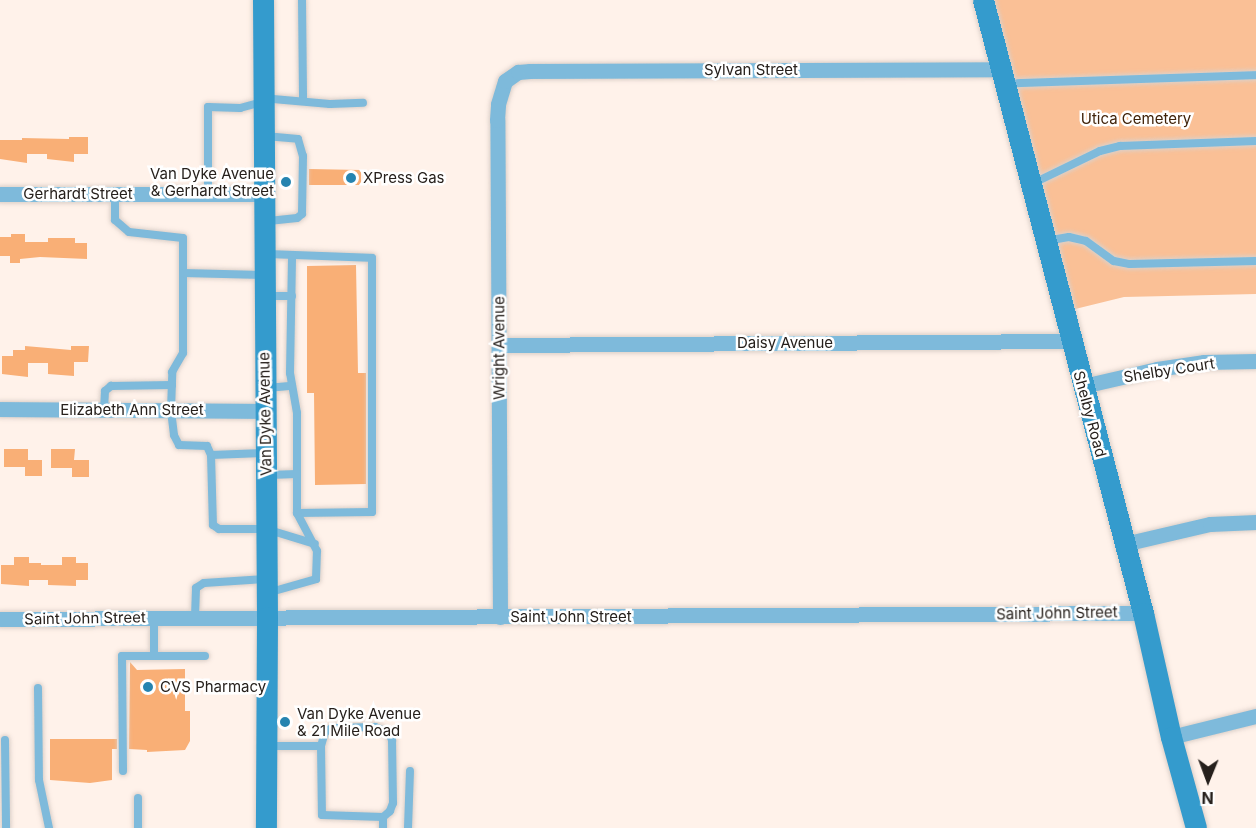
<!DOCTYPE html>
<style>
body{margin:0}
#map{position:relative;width:1256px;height:828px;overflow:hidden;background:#fff2ea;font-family:Inter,sans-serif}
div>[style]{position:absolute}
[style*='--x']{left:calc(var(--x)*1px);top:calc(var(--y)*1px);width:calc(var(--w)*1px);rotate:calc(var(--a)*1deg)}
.green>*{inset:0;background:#fac096}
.building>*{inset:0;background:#f9af76}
.roads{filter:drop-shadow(0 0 2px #dcd0c9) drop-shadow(0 0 2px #dcd0c9)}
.lane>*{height:8px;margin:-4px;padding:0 4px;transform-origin:4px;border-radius:4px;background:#7ebadb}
.street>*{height:15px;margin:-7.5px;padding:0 7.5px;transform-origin:7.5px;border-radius:7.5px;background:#7ebadb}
.secondary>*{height:21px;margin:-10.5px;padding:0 10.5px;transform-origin:10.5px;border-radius:10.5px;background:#349bcd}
.dots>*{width:16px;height:16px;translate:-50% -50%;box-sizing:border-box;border:3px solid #fff;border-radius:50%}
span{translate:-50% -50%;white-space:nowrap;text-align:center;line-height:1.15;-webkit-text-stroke:5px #fff;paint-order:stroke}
.street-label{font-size:15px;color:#26201c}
.park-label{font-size:15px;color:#40230a}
.poi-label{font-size:15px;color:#26201c}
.right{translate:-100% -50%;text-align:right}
.left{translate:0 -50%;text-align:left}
.north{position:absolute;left:1178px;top:750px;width:60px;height:60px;-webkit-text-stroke:4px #fff;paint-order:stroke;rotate:181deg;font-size:16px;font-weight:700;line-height:24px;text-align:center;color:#26201c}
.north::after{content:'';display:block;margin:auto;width:21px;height:27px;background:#26201c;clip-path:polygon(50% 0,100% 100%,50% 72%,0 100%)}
</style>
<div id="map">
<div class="green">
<i style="clip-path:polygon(983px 0,1256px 0,1256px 294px,1124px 297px,1063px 312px)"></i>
</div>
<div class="building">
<i style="clip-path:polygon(69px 137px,88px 137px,88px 154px,74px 154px,74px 162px,47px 159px,47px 154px,27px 154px,27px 163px,0 159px,0 140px,22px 140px,22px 138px,69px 139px)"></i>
<i style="clip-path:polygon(309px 169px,361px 170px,361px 185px,309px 185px)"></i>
<i style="clip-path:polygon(11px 234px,25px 234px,25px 242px,48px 242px,48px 238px,75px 238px,75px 243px,87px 243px,87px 259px,40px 257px,20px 259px,20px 263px,10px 263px,10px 256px,0 256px,0 237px,11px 237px)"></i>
<i style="clip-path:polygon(356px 265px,358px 373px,366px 373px,366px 484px,315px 485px,314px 393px,307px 393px,307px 266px)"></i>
<i style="clip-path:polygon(25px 346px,71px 350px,71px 346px,89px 346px,88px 362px,74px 362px,74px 376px,48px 374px,48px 363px,28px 363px,28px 377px,2px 374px,2px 356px,13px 356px,13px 350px,25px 350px)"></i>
<i style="clip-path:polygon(4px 449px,28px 449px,28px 460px,42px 460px,42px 476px,25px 476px,25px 467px,4px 467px)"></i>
<i style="clip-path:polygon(51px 449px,75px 449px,74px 460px,89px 460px,89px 477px,72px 477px,72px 468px,51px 468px)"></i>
<i style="clip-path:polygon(14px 557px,29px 557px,29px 563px,41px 563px,41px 565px,62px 565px,62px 557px,76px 557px,76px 563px,88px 563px,88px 580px,76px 580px,76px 586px,48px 585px,48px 580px,29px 580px,29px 586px,1px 584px,1px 565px,14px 565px)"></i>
<i style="clip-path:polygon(130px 662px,137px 670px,185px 669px,185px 711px,190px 711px,190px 741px,185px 750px,147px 752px,147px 750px,129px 749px)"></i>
<i style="clip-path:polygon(50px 739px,117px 739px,117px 749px,112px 749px,112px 780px,90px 783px,50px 780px)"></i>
</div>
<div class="roads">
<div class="lane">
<i style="--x:302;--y:0;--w:100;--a:89.4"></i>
<i style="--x:1018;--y:83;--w:238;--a:-1.9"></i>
<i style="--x:265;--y:136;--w:33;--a:5"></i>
<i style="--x:298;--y:139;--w:18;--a:74"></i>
<i style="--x:303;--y:156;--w:58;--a:91"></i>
<i style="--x:302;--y:214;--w:6;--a:141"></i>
<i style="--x:297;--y:218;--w:31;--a:174"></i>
<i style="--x:1042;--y:179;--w:64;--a:-25.8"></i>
<i style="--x:1100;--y:151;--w:21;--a:-14"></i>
<i style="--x:1120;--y:146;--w:136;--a:-2.1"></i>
<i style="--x:115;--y:194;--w:26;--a:90"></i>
<i style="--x:115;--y:220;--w:18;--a:41"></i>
<i style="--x:129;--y:232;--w:54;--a:6.3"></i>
<i style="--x:183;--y:238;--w:35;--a:90"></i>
<i style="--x:208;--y:194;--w:87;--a:-90"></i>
<i style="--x:208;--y:107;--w:32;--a:2"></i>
<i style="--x:240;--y:108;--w:34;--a:-15"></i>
<i style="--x:273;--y:99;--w:57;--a:5"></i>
<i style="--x:330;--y:104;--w:33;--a:-2"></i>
<i style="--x:1046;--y:241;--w:23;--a:-10"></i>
<i style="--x:1069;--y:237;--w:17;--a:13"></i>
<i style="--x:1086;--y:241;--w:34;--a:36"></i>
<i style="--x:1114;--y:261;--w:16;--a:11"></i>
<i style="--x:1130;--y:264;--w:126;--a:-1.4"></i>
<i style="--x:265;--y:254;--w:107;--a:2.1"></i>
<i style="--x:372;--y:258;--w:254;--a:90"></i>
<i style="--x:372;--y:512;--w:75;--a:179.2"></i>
<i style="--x:297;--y:513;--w:100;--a:-90"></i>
<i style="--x:297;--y:413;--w:41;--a:-99.9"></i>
<i style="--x:290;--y:373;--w:118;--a:-89"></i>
<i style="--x:266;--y:296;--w:26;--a:0"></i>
<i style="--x:267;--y:388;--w:25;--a:-5"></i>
<i style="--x:104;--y:410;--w:19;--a:-87"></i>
<i style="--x:105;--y:391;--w:8;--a:-40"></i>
<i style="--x:111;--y:386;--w:61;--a:-0.9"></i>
<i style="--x:263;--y:453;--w:52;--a:177.8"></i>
<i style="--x:211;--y:455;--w:70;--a:88.4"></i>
<i style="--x:213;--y:525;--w:7;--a:34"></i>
<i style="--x:219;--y:529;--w:47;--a:0"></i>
<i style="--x:266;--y:529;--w:51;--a:17"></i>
<i style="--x:211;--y:455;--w:10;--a:-114"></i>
<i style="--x:207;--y:446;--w:28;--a:-178"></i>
<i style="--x:179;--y:445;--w:11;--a:-117"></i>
<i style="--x:174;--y:435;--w:25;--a:-97"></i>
<i style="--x:171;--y:410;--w:38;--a:-88"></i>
<i style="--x:172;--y:372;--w:22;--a:-60"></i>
<i style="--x:183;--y:353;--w:80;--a:-90"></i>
<i style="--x:183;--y:273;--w:80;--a:1.4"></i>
<i style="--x:269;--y:475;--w:28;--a:-2"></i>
<i style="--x:267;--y:593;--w:51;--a:-15.9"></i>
<i style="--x:316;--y:579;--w:28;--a:-88"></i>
<i style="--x:317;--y:551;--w:43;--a:-117.8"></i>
<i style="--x:154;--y:617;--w:39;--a:90"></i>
<i style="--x:195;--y:617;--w:29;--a:-88"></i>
<i style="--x:196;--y:588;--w:9;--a:-32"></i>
<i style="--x:204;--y:583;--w:61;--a:-3.8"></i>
<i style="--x:38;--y:688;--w:92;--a:89.4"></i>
<i style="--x:39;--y:780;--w:49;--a:78.2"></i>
<i style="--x:5;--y:740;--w:88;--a:89.3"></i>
<i style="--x:269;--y:746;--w:52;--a:0"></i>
<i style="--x:321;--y:746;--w:69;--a:89.2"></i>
<i style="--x:322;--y:815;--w:61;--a:1.9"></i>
<i style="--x:383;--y:817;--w:11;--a:90"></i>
<i style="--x:321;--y:746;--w:15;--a:-74"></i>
<i style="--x:325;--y:732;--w:8;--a:-30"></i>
<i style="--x:332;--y:728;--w:43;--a:-1.3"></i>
<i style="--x:375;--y:727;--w:15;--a:23"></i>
<i style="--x:389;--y:733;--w:8;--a:67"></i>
<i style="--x:392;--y:740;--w:63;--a:89.1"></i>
<i style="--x:393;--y:803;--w:9;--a:111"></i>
<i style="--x:390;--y:811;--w:9;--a:139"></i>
<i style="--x:123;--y:771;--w:115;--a:-90.5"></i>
<i style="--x:122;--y:656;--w:83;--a:0"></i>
<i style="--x:138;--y:798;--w:30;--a:90"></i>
<i style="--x:408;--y:828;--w:57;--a:-88"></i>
</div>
<div class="street">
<i style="--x:0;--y:194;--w:264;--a:0"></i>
<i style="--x:499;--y:345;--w:571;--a:-0.4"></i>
<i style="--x:1083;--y:386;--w:76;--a:-12.9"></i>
<i style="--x:1157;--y:369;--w:48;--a:-8.5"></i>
<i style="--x:1204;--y:362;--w:52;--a:-1.1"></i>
<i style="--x:0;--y:409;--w:265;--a:0.4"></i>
<i style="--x:1124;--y:544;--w:88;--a:-13.1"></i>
<i style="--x:1210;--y:524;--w:46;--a:-2.5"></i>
<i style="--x:500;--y:617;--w:497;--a:-90.3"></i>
<i style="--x:497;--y:120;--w:16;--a:-86"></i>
<i style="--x:498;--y:104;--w:24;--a:-73"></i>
<i style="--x:505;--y:81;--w:16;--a:-35"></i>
<i style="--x:518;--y:72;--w:12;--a:-5"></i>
<i style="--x:530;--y:71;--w:470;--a:-0.2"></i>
<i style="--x:0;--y:619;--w:1143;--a:-0.3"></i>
<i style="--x:1171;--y:737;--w:88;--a:-13.9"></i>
</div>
<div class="secondary">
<i style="--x:263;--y:0;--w:617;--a:89.63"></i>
<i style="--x:267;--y:617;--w:211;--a:90.3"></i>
<i style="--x:983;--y:0;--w:634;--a:75.37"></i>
<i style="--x:1143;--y:613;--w:127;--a:77.3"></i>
<i style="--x:1171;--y:737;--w:94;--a:74.6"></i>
</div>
</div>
<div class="dots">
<i style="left:351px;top:178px;background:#2684b0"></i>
<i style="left:286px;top:182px;background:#2684b0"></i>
<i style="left:148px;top:687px;background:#2684b0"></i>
<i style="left:285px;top:722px;background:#2684b0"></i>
</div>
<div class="street-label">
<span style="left:751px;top:70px">Sylvan Street</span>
<span style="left:78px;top:194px">Gerhardt Street</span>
<span style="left:785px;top:343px">Daisy Avenue</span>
<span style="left:499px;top:348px;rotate:-90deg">Wright Avenue</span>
<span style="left:1169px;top:370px;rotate:-9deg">Shelby Court</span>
<span style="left:132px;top:410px">Elizabeth Ann Street</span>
<span style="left:265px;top:414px;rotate:-91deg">Van Dyke Avenue</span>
<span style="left:1090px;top:414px;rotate:75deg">Shelby Road</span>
<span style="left:1057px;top:613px;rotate:-1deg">Saint John Street</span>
<span style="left:571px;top:617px">Saint John Street</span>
<span style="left:85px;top:618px;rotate:-1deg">Saint John Street</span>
</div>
<div class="park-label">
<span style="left:1136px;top:119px">Utica Cemetery</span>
</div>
<div class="poi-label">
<span class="right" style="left:274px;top:182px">Van Dyke Avenue<br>&amp; Gerhardt Street</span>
<span class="left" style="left:363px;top:178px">XPress Gas</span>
<span class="left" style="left:160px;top:687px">CVS Pharmacy</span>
<span class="left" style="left:297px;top:722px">Van Dyke Avenue<br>&amp; 21 Mile Road</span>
</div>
<div class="north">N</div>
</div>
